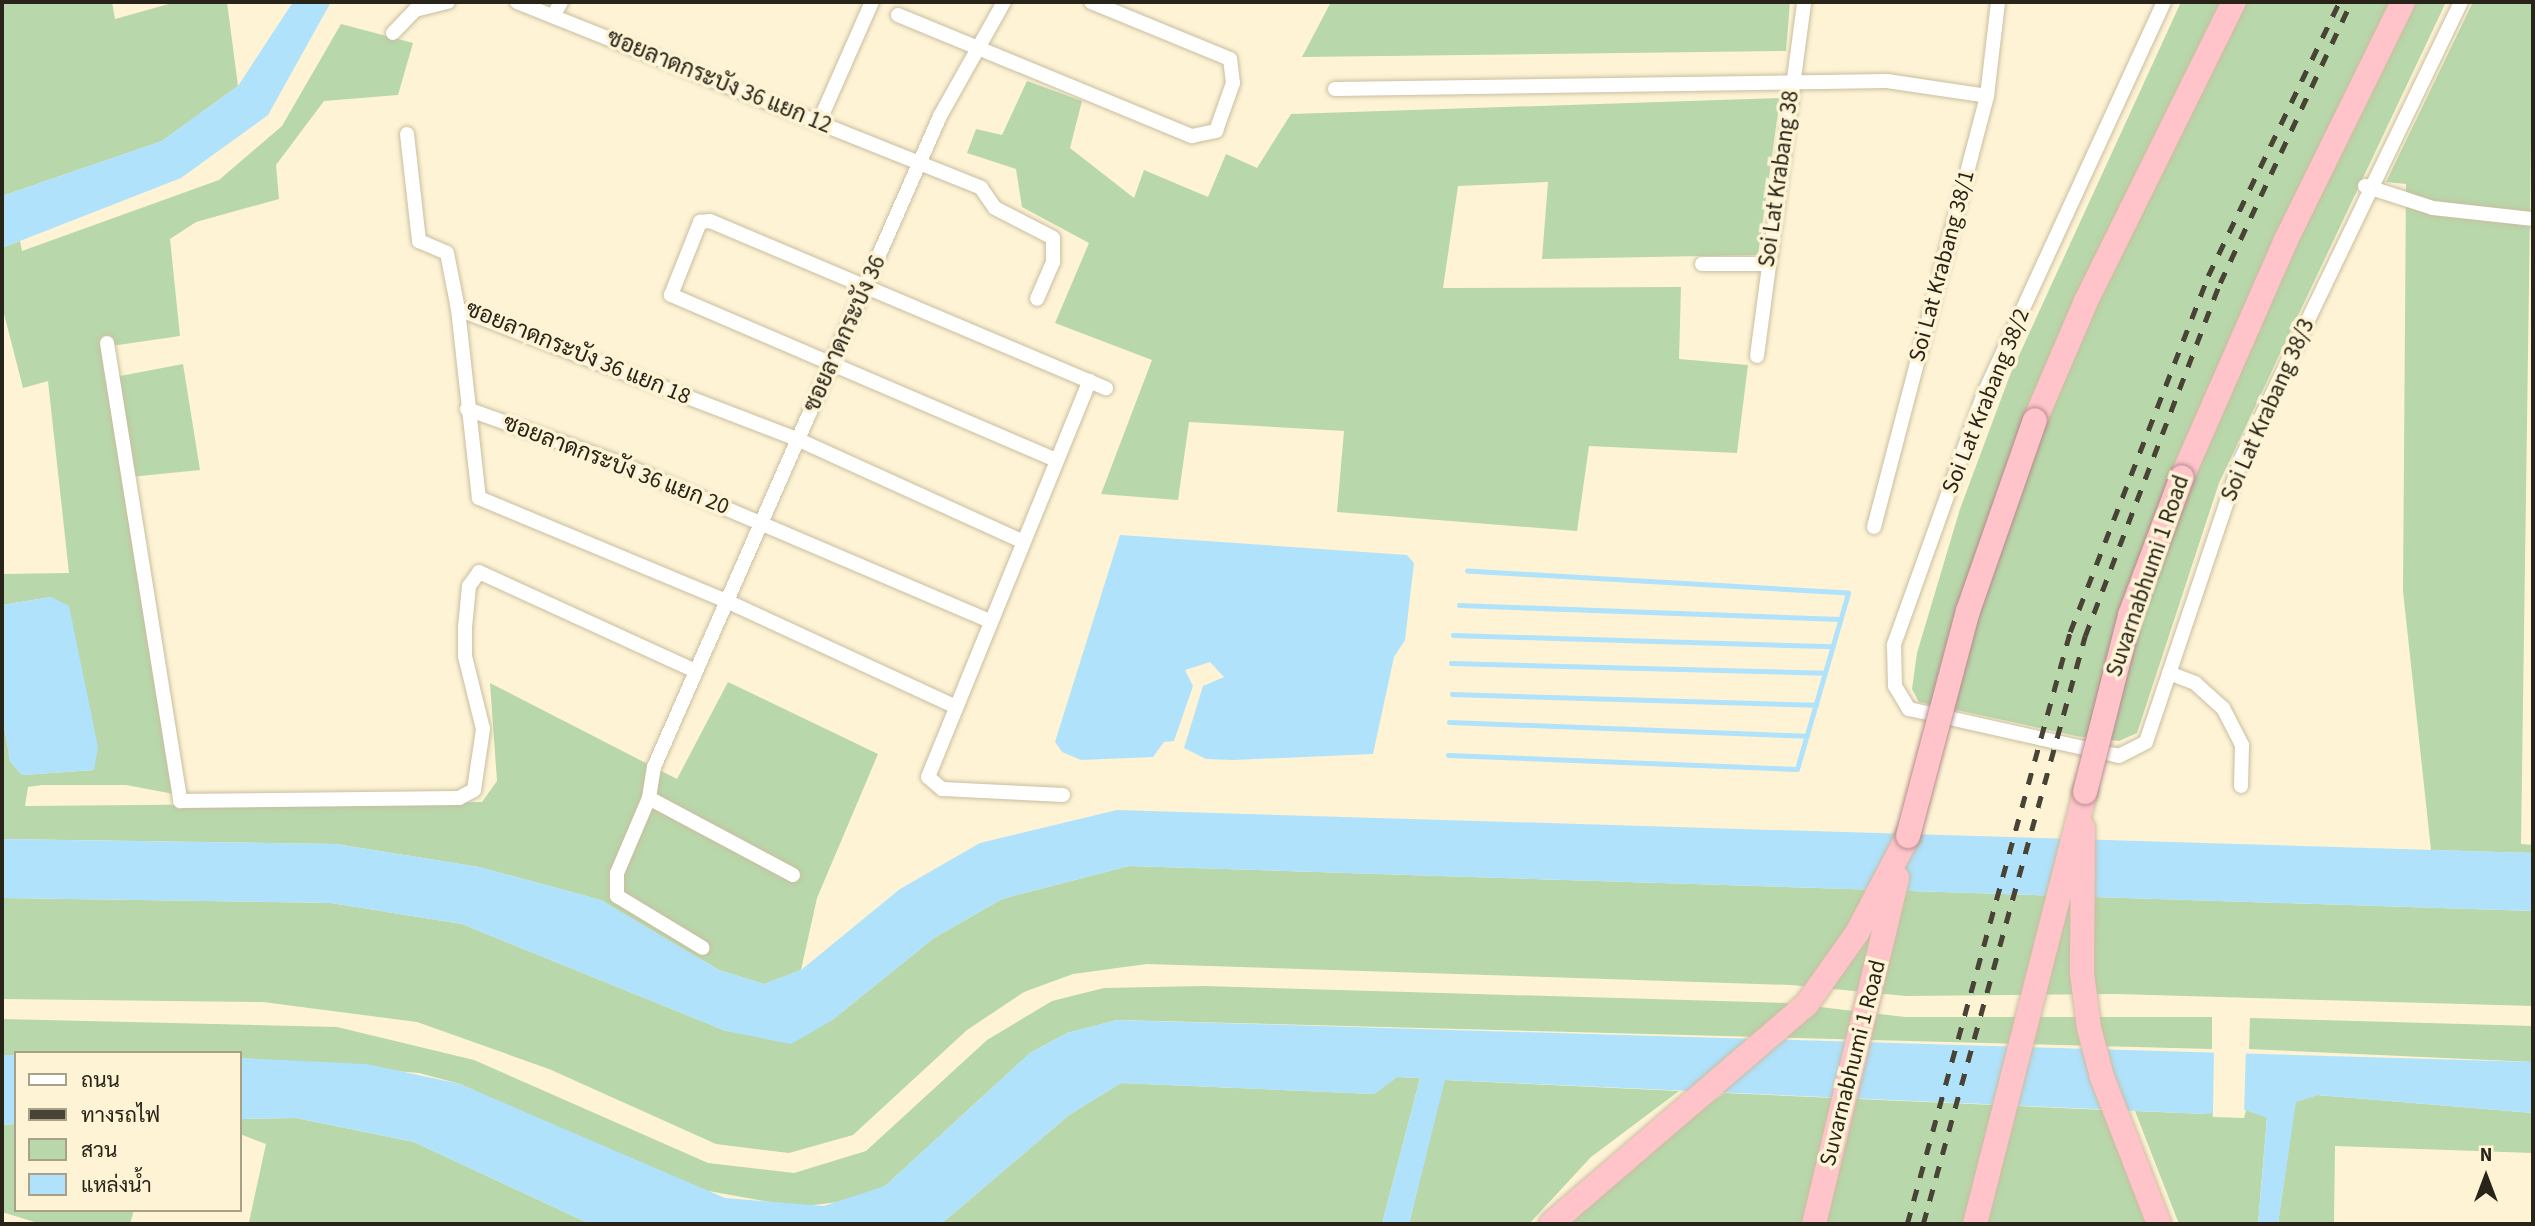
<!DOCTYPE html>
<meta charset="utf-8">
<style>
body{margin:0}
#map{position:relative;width:2535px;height:1226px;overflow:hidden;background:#fef4d5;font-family:"Source Sans 3",Sarabun,sans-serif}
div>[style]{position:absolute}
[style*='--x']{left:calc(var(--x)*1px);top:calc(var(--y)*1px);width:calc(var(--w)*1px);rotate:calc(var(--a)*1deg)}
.green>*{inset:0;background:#b8d7aa}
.water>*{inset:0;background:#b0e2fc}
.pier>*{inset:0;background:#fef4d5}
.stream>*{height:4.5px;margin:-2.25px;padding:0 2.25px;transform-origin:2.25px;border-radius:2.25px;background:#b0e2fc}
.roads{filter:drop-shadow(0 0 2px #c8bea0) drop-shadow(0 0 2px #c8bea0)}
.street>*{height:14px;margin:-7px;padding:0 7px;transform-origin:7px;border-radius:7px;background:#fff}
.highway>*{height:24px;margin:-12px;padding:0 12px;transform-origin:12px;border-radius:12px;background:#ffc3ca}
.rail>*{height:4.5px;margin-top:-2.25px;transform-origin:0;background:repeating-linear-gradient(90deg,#484335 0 12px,transparent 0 24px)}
.bridges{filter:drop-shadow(0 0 2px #b48b8c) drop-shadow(0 0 2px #b48b8c)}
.highway-bridge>*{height:24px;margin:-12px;padding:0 12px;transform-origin:12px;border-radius:12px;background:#ffc3ca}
span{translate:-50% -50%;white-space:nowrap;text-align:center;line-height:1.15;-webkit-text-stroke:7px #fef4d5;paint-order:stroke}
.street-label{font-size:23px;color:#282419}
.frame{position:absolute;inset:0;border:4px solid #282419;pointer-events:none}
.legend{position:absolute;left:14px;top:1051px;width:228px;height:161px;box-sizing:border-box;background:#fef4d5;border:2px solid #a8a18a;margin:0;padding:9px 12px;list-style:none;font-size:21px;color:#282419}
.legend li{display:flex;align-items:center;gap:14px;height:35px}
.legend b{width:35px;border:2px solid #a8a18a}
.north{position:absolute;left:2451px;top:1142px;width:70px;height:70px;-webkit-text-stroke:5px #fef4d5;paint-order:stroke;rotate:0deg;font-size:19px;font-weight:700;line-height:28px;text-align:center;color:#282419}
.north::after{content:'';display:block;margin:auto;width:24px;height:32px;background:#282419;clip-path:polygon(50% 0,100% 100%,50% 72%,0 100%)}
</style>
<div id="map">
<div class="green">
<i style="clip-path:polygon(2px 2px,112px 2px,115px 19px,176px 2px,227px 2px,238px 86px,162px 141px,2px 196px)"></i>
<i style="clip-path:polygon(1331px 2px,1790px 2px,1786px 51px,1302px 57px)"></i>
<i style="clip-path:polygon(2181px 2px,2446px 2px,2219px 483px,2137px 733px,2119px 741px,2081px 737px,1919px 702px,1912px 689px,1917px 653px,1960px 509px,2010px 375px)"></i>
<i style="clip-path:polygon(2473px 2px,2533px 2px,2521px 844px,2533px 845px,2533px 853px,2431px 850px,2403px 591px,2406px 184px,2386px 182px)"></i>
<i style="clip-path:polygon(341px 24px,413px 43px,398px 95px,324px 101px,276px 165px,279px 199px,196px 222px,170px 239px,180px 336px,111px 346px,115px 377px,183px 364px,200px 470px,130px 477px,174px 794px,126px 785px,42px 785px,28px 787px,25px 806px,482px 802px,497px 781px,490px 683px,677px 779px,728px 682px,878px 754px,817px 898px,801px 970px,764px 984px,719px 970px,601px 900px,479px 867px,336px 844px,2px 839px,2px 714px,10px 761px,22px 775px,94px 770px,51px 597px,2px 605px,2px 574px,69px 573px,48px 381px,23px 388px,2px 306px,2px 248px,20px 241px,22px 251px,219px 180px,282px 126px)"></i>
<i style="clip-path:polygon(1027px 81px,1082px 101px,1070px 148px,1134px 198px,1144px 170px,1208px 197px,1226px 154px,1257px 168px,1291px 114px,1780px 98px,1758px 255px,1542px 259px,1548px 182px,1458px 186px,1443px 288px,1681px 287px,1679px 359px,1748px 365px,1737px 453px,1589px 446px,1577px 531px,1337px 512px,1344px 431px,1189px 422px,1178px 500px,1101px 494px,1152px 360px,1055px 323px,1089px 243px,1022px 207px,1016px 169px,967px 153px,976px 129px,1002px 135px)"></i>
<i style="clip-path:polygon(1129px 866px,2533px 911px,2533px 1006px,2117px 994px,1906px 996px,1791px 985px,1147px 964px,1073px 974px,1024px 992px,967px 1030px,853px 1135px,789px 1153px,716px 1144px,549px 1069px,417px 1022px,263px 1002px,2px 999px,2px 898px,331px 903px,462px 924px,726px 1031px,831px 1021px,934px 938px,1002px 899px)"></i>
<i style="clip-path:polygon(1203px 986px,1786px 1003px,1905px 1017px,2212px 1017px,2212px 1049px,1117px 1020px,1067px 1033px,1030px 1053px,885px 1186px,846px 1201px,798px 1207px,692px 1188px,460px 1084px,419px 1073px,240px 1058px,240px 1053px,2px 1055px,2px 1019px,337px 1027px,474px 1060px,708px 1163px,794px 1173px,866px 1151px,987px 1040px,1052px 1001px,1104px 988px)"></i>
<i style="clip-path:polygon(2250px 1018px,2533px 1026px,2533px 1062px,2249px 1049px)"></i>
<i style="clip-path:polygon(1397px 1077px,1420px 1078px,1382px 1224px,941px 1224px,1069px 1115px,1121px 1083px,1374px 1094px)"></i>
<i style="clip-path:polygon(1444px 1080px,1679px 1091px,1591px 1157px,1529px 1224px,1409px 1224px)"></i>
<i style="clip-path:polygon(1725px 1093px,2104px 1110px,2150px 1224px,1565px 1224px,1657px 1140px)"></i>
<i style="clip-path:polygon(2317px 1095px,2533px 1113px,2533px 1153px,2335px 1146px,2334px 1224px,2278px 1224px,2295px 1102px)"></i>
<i style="clip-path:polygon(2212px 1109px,2213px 1117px,2244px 1118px,2246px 1110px,2267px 1117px,2258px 1224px,2179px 1224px,2135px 1111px,2205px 1114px)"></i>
<i style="clip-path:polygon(296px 1118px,414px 1142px,590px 1224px,249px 1222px,266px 1144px,240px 1134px,240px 1119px)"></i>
<i style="clip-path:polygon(16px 1124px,16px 1210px,134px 1210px,130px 1224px,41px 1224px,2px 1212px,2px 1125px)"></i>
</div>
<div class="water">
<i style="clip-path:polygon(293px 2px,331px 2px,268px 115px,181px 178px,2px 248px,2px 196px,162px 141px,238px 86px)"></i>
<i style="clip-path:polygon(1120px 535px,1407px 555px,1414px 563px,1405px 640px,1394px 657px,1373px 754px,1233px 760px,1206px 759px,1184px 748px,1203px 686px,1224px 677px,1210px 662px,1185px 670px,1193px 686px,1174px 741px,1164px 742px,1153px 757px,1081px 760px,1062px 752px,1055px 742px)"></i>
<i style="clip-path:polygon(51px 597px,69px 606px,98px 747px,94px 770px,22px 775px,10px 761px,2px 714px,2px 605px)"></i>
<i style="clip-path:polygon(1117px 810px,2533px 853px,2533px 911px,1129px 866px,1002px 899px,934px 938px,831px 1021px,791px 1044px,726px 1031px,462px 924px,331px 903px,2px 898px,2px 839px,336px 844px,479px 867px,601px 900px,719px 970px,764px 984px,801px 970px,900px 889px,980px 843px)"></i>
<i style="clip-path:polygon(1117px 1020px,2533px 1062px,2533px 1113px,2317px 1095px,2296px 1102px,2278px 1224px,2258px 1224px,2267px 1118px,2246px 1110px,2205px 1114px,1445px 1080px,1409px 1224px,1382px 1224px,1420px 1078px,1397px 1077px,1374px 1094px,1121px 1083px,1069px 1115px,941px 1224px,590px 1224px,414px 1142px,296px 1118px,240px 1119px,240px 1058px,367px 1064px,460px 1084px,725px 1198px,824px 1206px,885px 1186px,1030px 1053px,1067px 1033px)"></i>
<i style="clip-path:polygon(2px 1055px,16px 1055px,16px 1124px,2px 1125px)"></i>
</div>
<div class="pier">
<i style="clip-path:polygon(2214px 1046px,2246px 1046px,2244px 1114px,2213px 1113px)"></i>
</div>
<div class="stream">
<i style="--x:1459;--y:605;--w:381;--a:2.1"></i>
<i style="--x:1453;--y:635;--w:380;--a:1.7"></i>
<i style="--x:1451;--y:663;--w:374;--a:1.5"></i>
<i style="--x:1452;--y:694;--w:364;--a:1.7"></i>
<i style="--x:1449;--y:722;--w:358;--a:2.2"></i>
<i style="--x:1448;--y:755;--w:349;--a:2.3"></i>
<i style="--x:1797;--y:769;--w:183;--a:-73.8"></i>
<i style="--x:1848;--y:593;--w:381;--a:-176.7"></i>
</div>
<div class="roads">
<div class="street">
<i style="--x:517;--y:2;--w:500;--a:21.8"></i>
<i style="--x:981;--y:188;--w:24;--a:55"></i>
<i style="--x:995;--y:208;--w:65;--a:27.3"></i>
<i style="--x:1053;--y:238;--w:24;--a:90"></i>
<i style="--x:1053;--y:262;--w:40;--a:113.4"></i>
<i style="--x:2164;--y:2;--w:430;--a:114.7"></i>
<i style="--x:1984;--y:393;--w:268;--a:109.7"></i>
<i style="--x:1894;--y:645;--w:41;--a:88.6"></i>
<i style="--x:1895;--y:686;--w:27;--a:59"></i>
<i style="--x:1909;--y:709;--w:215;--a:12.6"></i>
<i style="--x:2119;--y:756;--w:30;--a:-27"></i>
<i style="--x:2146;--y:742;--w:301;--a:-71.4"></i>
<i style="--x:2242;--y:457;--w:505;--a:-64.3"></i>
<i style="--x:898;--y:15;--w:318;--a:22.4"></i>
<i style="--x:1192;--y:136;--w:25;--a:-12"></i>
<i style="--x:1216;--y:131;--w:51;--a:-70.5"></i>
<i style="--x:1233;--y:83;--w:24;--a:-97"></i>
<i style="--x:1230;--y:59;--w:150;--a:-157.7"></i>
<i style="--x:553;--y:16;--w:16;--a:-60"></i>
<i style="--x:393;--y:33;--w:32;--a:-46"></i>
<i style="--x:415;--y:10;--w:34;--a:-14"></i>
<i style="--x:1335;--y:89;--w:552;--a:-0.83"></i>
<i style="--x:1887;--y:81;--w:101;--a:8.5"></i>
<i style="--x:819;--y:122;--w:131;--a:-66.2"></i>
<i style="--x:407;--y:134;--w:108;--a:83.6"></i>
<i style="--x:419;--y:241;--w:30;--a:23"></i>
<i style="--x:447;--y:253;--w:57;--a:78.9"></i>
<i style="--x:458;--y:309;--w:365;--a:21"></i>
<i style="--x:799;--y:440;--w:245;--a:24.4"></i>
<i style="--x:2365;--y:186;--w:71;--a:17.9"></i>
<i style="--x:2433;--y:208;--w:101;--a:6.3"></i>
<i style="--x:1702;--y:264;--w:64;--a:0"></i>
<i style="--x:458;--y:309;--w:190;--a:83.7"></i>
<i style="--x:479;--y:498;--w:273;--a:22.6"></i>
<i style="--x:731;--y:603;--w:248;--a:24.8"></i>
<i style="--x:107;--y:343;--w:464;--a:80.9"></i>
<i style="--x:180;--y:801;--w:279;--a:-0.6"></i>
<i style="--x:459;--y:798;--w:17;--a:-28"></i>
<i style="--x:474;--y:790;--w:62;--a:-81.6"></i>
<i style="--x:483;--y:729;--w:75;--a:-103.9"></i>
<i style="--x:465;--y:656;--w:29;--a:-90"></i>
<i style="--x:465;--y:627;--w:41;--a:-84.4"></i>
<i style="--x:469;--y:586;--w:17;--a:-54"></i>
<i style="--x:479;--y:572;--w:238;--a:24.6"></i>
<i style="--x:1757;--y:356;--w:357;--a:-82.4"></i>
<i style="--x:467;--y:409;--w:159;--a:19.5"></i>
<i style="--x:617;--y:462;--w:405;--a:23.1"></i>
<i style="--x:1056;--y:460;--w:419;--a:-156.8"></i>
<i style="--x:671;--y:295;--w:79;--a:-68.3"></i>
<i style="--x:700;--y:222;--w:10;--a:-6"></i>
<i style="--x:710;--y:221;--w:430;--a:22.9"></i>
<i style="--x:1874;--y:527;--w:446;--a:-75.3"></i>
<i style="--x:1987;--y:96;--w:95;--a:-83.3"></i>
<i style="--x:2169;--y:673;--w:28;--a:21"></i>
<i style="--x:2195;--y:683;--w:38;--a:42"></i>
<i style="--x:2223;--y:708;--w:42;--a:62.8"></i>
<i style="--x:2242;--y:745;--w:41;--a:91.4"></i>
<i style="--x:1063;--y:795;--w:121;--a:-177.2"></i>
<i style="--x:942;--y:789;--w:18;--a:-139"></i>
<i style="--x:928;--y:777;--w:428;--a:-67.8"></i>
<i style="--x:649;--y:798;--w:82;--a:113.1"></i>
<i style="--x:617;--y:873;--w:23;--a:90"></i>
<i style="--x:617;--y:896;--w:100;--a:31.2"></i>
<i style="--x:793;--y:875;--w:163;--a:-151.9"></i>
<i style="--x:649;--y:798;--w:31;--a:-81"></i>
<i style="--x:654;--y:767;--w:711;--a:-66.28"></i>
<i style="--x:940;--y:116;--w:131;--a:-60.7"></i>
</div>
<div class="highway">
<i style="--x:2035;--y:420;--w:129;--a:-66.8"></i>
<i style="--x:2086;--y:301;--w:334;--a:-63.7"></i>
<i style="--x:2182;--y:477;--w:257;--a:-66.3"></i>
<i style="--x:2285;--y:242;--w:267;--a:-63.8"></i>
<i style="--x:2083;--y:828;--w:145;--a:90.4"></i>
<i style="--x:2082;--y:973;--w:55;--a:82.7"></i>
<i style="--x:2089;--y:1028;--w:51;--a:75.1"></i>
<i style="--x:2102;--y:1077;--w:158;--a:68.8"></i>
<i style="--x:1551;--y:1224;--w:336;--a:-40.7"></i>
<i style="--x:1806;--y:1005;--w:88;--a:-54.7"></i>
<i style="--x:1857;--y:933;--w:110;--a:-62.3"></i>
<i style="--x:1814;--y:1224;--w:356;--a:-76.5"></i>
<i style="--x:1975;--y:1224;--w:446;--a:-75.7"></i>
</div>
</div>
<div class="rail">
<i style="--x:1907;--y:1224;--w:614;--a:-74.61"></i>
<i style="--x:2070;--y:632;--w:382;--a:-68.8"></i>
<i style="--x:2208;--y:276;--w:304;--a:-64.4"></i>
<i style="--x:1923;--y:1224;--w:610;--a:-74.6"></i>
<i style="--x:2085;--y:636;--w:378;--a:-69.1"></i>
<i style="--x:2220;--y:283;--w:310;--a:-65"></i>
</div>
<div class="bridges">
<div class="highway-bridge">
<i style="--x:2085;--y:792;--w:183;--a:-75.7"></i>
<i style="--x:2130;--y:615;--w:147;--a:-69.4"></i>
<i style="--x:1908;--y:836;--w:233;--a:-75.1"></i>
<i style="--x:1968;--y:611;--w:202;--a:-70.7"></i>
</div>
</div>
<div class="street-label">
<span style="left:719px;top:82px;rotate:22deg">ซอยลาดกระบัง 36 แยก 12</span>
<span style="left:1779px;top:179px;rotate:-82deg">Soi Lat Krabang 38</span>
<span style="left:1942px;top:266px;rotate:-75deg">Soi Lat Krabang 38/1</span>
<span style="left:845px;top:334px;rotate:-66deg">ซอยลาดกระบัง 36</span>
<span style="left:578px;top:353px;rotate:22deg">ซอยลาดกระบัง 36 แยก 18</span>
<span style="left:1986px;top:401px;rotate:-68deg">Soi Lat Krabang 38/2</span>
<span style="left:2268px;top:410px;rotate:-66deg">Soi Lat Krabang 38/3</span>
<span style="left:616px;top:465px;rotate:21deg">ซอยลาดกระบัง 36 แยก 20</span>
<span style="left:2148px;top:576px;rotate:-71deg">Suvarnabhumi 1 Road</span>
<span style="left:1853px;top:1063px;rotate:-76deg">Suvarnabhumi 1 Road</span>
</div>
<div class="frame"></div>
<ul class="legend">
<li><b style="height:9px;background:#fff"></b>ถนน</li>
<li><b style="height:9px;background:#484335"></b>ทางรถไฟ</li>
<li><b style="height:19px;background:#b8d7aa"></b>สวน</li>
<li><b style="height:19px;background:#b0e2fc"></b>แหล่งน้ำ</li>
</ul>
<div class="north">N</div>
</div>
